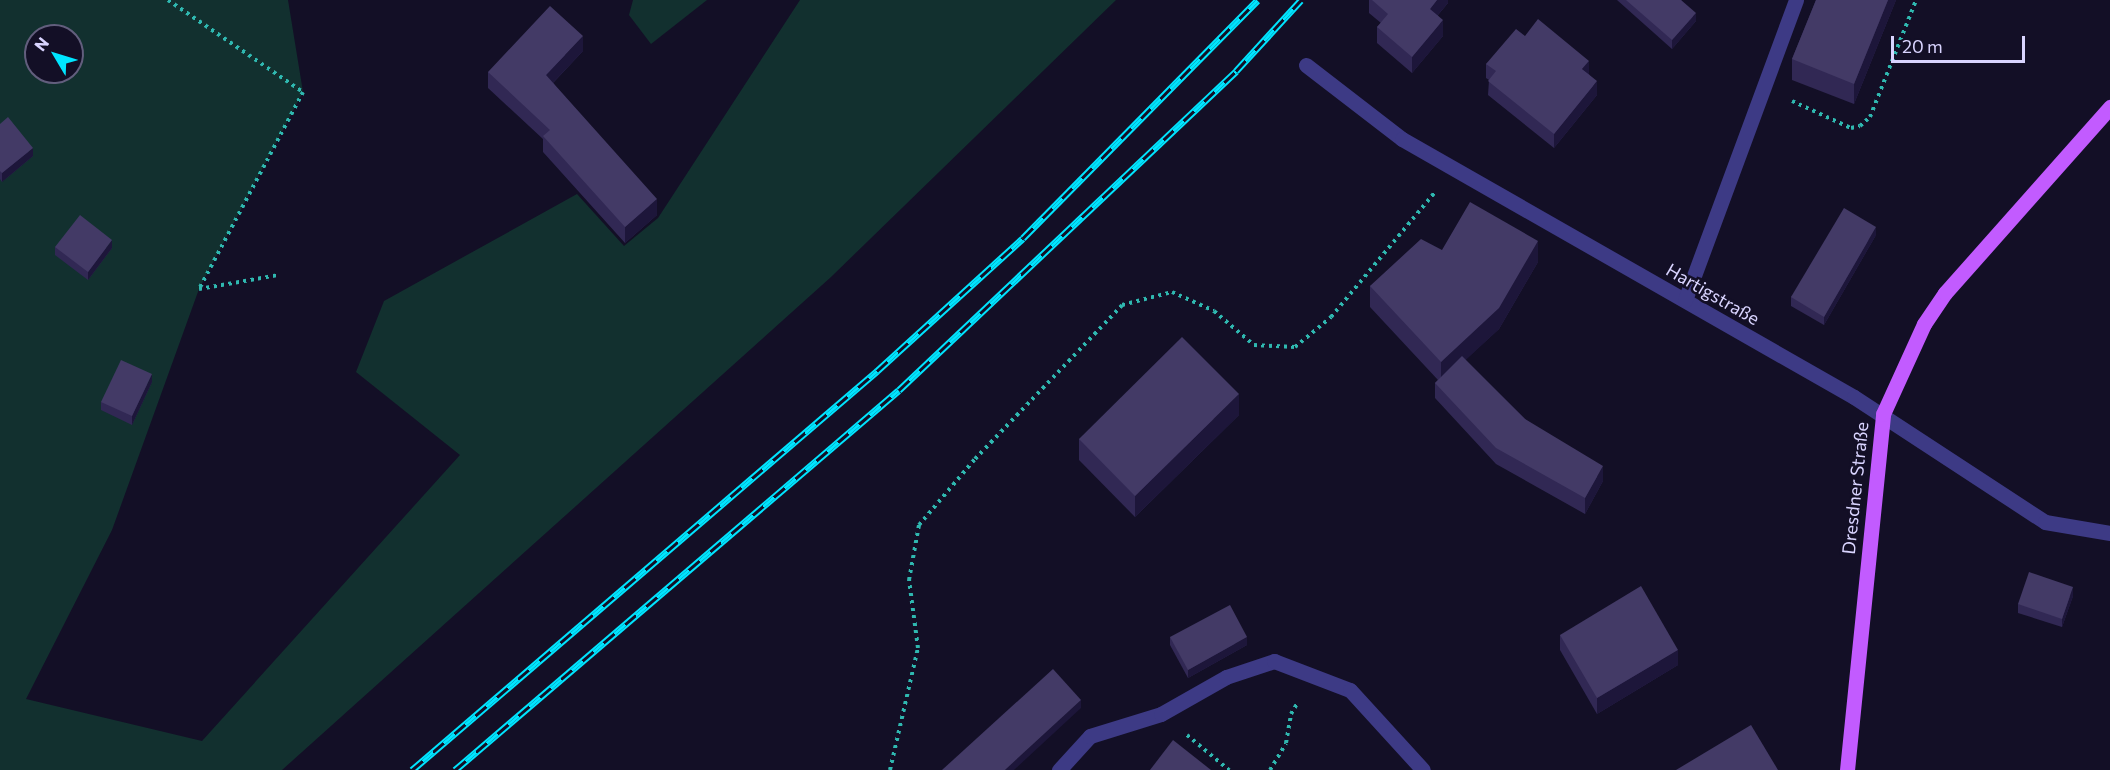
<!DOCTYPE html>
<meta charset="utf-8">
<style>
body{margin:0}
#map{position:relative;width:2110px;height:770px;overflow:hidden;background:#130f26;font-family:Commissioner,sans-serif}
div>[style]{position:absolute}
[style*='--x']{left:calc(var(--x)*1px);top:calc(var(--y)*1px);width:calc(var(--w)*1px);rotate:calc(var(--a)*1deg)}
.green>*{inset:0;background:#12302f}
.path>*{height:4px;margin-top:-2px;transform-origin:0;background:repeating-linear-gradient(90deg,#2fb8b0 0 3px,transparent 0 7.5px)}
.lane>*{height:15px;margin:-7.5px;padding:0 7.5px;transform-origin:7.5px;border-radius:7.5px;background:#3d3a85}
.street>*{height:15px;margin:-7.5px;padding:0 7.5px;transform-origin:7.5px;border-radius:7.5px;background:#3d3a85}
.primary>*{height:15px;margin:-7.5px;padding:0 7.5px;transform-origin:7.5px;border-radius:7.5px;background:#c25bff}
.rail>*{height:7px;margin-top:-3.5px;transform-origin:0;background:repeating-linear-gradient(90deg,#130f26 0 14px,#00e5ff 0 28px);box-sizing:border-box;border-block:2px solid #00e5ff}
.wall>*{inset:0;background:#312854}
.shaded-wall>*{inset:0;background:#1d163a}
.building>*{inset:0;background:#433a66}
span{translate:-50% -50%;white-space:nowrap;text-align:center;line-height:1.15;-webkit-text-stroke:5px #130f26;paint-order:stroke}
.street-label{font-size:18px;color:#d9d4ff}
.north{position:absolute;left:24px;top:24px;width:60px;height:60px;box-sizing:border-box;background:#130f26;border:2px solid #625e7d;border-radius:50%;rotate:308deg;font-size:16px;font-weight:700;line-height:24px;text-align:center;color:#d9d4ff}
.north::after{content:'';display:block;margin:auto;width:21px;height:27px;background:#00e5ff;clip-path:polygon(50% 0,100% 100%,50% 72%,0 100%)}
.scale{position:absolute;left:1891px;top:36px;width:134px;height:27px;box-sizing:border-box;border:3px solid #d9d4ff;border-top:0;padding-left:8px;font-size:18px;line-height:21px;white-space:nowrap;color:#d9d4ff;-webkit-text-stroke:4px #130f26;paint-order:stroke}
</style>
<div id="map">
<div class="green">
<i style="clip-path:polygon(evenodd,0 0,288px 0,303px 92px,199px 289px,112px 530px,26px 699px,202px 741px,460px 455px,356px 372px,384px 301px,577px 194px,624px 246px,658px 218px,800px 0,1116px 0,831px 277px,282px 770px,0 770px,0 0,36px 36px,72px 36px,72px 72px,36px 72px,36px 36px)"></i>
<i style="clip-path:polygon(633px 0,707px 0,651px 44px,629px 15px)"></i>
</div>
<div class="path">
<i style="--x:168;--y:0;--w:163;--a:34.3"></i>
<i style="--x:303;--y:92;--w:223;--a:117.8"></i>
<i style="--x:199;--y:289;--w:80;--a:-10"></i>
<i style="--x:1792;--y:101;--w:65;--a:24.6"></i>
<i style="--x:1851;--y:128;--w:9;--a:-13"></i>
<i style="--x:1860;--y:126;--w:13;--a:-42"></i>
<i style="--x:1870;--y:117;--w:126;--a:-68.5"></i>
<i style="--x:1187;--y:735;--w:55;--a:39.8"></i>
<i style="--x:890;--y:770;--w:125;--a:-77.1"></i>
<i style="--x:918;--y:648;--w:69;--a:-97.5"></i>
<i style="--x:909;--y:580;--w:56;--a:-79.7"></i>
<i style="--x:919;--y:525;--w:87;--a:-49.7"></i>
<i style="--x:975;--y:459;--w:213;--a:-46.3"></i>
<i style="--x:1122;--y:305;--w:52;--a:-14.6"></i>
<i style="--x:1172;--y:292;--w:46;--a:24.3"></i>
<i style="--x:1214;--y:311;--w:52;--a:40.4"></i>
<i style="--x:1254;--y:345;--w:41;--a:2.8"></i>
<i style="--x:1295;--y:347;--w:47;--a:-39.8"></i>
<i style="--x:1331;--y:317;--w:163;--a:-50.2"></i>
<i style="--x:1270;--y:770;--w:31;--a:-59"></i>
<i style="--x:1286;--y:743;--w:29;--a:-80"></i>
<i style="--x:1291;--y:714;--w:14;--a:-60"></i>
</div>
<div class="lane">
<i style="--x:1059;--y:770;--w:46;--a:-47.6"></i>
<i style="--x:1090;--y:736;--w:74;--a:-17.2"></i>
<i style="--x:1161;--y:714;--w:75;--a:-29.6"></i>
<i style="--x:1226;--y:677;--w:51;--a:-18.4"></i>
<i style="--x:1274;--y:661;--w:81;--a:20.9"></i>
<i style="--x:1350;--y:690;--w:108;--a:47.6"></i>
</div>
<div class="street">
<i style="--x:1306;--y:65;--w:121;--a:37.6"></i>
<i style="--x:1402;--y:139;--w:520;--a:29.72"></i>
<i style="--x:1854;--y:397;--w:228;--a:33.2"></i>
<i style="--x:2045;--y:522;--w:66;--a:9.6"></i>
<i style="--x:1685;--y:300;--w:320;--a:-69.7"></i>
</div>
<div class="primary">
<i style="--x:1847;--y:770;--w:358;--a:-84.2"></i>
<i style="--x:1883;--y:414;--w:99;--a:-65.5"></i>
<i style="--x:1924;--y:324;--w:37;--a:-56"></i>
<i style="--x:1945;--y:293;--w:249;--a:-48.4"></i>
</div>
<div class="rail">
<i style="--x:412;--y:770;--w:613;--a:-40.63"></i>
<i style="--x:877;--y:371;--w:197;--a:-42.3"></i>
<i style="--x:1023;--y:238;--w:334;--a:-45.4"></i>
<i style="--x:455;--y:770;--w:584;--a:-40.56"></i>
<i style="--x:899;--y:390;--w:464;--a:-43.4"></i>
<i style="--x:1236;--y:71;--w:96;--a:-47.5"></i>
</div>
<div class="wall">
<i style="clip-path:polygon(1369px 0,1448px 0,1448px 3px,1438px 15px,1443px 36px,1412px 73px,1377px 43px,1377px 27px,1381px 23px,1369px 13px)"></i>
<i style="clip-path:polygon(1617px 0,1681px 0,1696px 21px,1672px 49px)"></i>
<i style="clip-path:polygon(1816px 0,1896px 0,1854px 104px,1792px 80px,1792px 59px)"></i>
<i style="clip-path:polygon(1525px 36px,1589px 74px,1597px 95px,1554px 148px,1488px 95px,1489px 80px,1486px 78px,1486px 64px)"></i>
<i style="clip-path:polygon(583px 51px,553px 83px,657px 215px,625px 243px,543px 152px,543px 139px,488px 88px,488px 72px)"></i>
<i style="clip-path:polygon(0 124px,33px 156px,2px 182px,0 179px)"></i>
<i style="clip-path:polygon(1876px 235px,1824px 325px,1791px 306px,1791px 297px)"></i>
<i style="clip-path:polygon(55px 247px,112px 248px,88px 280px,55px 255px)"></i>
<i style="clip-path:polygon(1442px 250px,1538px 262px,1499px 329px,1465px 360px,1525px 419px,1603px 481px,1585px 514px,1496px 464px,1435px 398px,1435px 383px,1438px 380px,1370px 307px,1370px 286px)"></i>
<i style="clip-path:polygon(152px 382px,132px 425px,101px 410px,101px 402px)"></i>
<i style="clip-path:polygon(1239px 415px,1135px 517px,1079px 460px,1079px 439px)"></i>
<i style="clip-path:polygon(2073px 596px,2062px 627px,2018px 613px,2018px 604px)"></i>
<i style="clip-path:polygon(1560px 635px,1678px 665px,1597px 714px,1560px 650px)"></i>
<i style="clip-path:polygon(1170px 637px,1247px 645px,1188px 678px,1170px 645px)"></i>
</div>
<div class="shaded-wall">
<i style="clip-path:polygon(1437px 0,1448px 0,1448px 3px,1430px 24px,1430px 9px)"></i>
<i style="clip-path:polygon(1888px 0,1896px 0,1854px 104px,1854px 84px)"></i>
<i style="clip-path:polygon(1696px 13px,1696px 21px,1672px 49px,1672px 40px)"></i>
<i style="clip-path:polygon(1443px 20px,1443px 36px,1412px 73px,1412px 57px)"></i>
<i style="clip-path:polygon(583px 36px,583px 51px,546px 90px,546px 75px)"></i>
<i style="clip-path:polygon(1589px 61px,1589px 75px,1582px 69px)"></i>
<i style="clip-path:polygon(1597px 81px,1597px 95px,1554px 148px,1554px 134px)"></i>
<i style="clip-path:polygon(33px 148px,33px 156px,2px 182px,2px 173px)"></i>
<i style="clip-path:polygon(657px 199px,657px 215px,625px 243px,625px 227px)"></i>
<i style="clip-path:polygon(1876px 227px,1876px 235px,1824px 325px,1824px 317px)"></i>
<i style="clip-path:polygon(112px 240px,112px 248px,88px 280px,88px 272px)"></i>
<i style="clip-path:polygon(1538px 241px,1538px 262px,1499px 329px,1441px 383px,1441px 362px)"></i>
<i style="clip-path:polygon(152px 374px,152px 382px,132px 425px,132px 416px)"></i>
<i style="clip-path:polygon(1239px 394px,1239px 415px,1135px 517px,1135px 496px)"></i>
<i style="clip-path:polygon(1603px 466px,1603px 481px,1585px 514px,1585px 498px)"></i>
<i style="clip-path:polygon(2073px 587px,2073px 596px,2062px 627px,2062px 619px)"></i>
<i style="clip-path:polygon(1247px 637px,1247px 645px,1188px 678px,1188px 670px)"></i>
<i style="clip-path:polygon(1678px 650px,1678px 665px,1597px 714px,1597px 698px)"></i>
<i style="clip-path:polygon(1081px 700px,1081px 708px,1014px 770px,1005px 770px)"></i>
</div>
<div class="building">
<i style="clip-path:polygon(1372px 0,1437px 0,1430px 9px,1443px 20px,1412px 57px,1377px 27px,1388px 14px)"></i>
<i style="clip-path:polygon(1626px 0,1681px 0,1696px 13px,1672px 40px)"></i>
<i style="clip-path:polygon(1816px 0,1888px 0,1854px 84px,1792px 59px)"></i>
<i style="clip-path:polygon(550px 6px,583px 36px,546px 75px,657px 199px,625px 227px,543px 136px,550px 130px,488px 72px)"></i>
<i style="clip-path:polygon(1538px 19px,1589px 61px,1582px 69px,1597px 81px,1554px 134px,1488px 81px,1496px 71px,1486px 64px,1516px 29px,1525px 36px)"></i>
<i style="clip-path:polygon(8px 117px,33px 148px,2px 173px,0 171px,0 124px)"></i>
<i style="clip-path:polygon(1470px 202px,1538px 241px,1499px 308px,1441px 362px,1370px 286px,1421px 239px,1442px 250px)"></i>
<i style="clip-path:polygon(1844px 208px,1876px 227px,1824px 317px,1791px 297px)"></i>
<i style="clip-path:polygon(80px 215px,112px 240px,88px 272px,55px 247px)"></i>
<i style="clip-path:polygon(1182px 337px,1239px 394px,1135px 496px,1079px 439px)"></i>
<i style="clip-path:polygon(1462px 356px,1525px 419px,1603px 466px,1585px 498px,1496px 448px,1435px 383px)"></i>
<i style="clip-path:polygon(121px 360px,152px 374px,132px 416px,101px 402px)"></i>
<i style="clip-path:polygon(2029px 572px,2073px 587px,2062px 619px,2018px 604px)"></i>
<i style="clip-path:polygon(1641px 586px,1678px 650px,1597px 698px,1560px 635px)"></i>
<i style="clip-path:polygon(1230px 605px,1247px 637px,1188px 670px,1170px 637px)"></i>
<i style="clip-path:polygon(1053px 669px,1081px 700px,1005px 770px,942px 770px)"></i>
<i style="clip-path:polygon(1751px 725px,1778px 770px,1676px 770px)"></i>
<i style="clip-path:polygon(1173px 740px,1211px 770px,1150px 770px)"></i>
</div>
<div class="street-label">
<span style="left:1713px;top:294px;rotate:30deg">Hartigstraße</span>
<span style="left:1855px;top:488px;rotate:-84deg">Dresdner Straße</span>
</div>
<div class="north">N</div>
<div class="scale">20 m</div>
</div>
